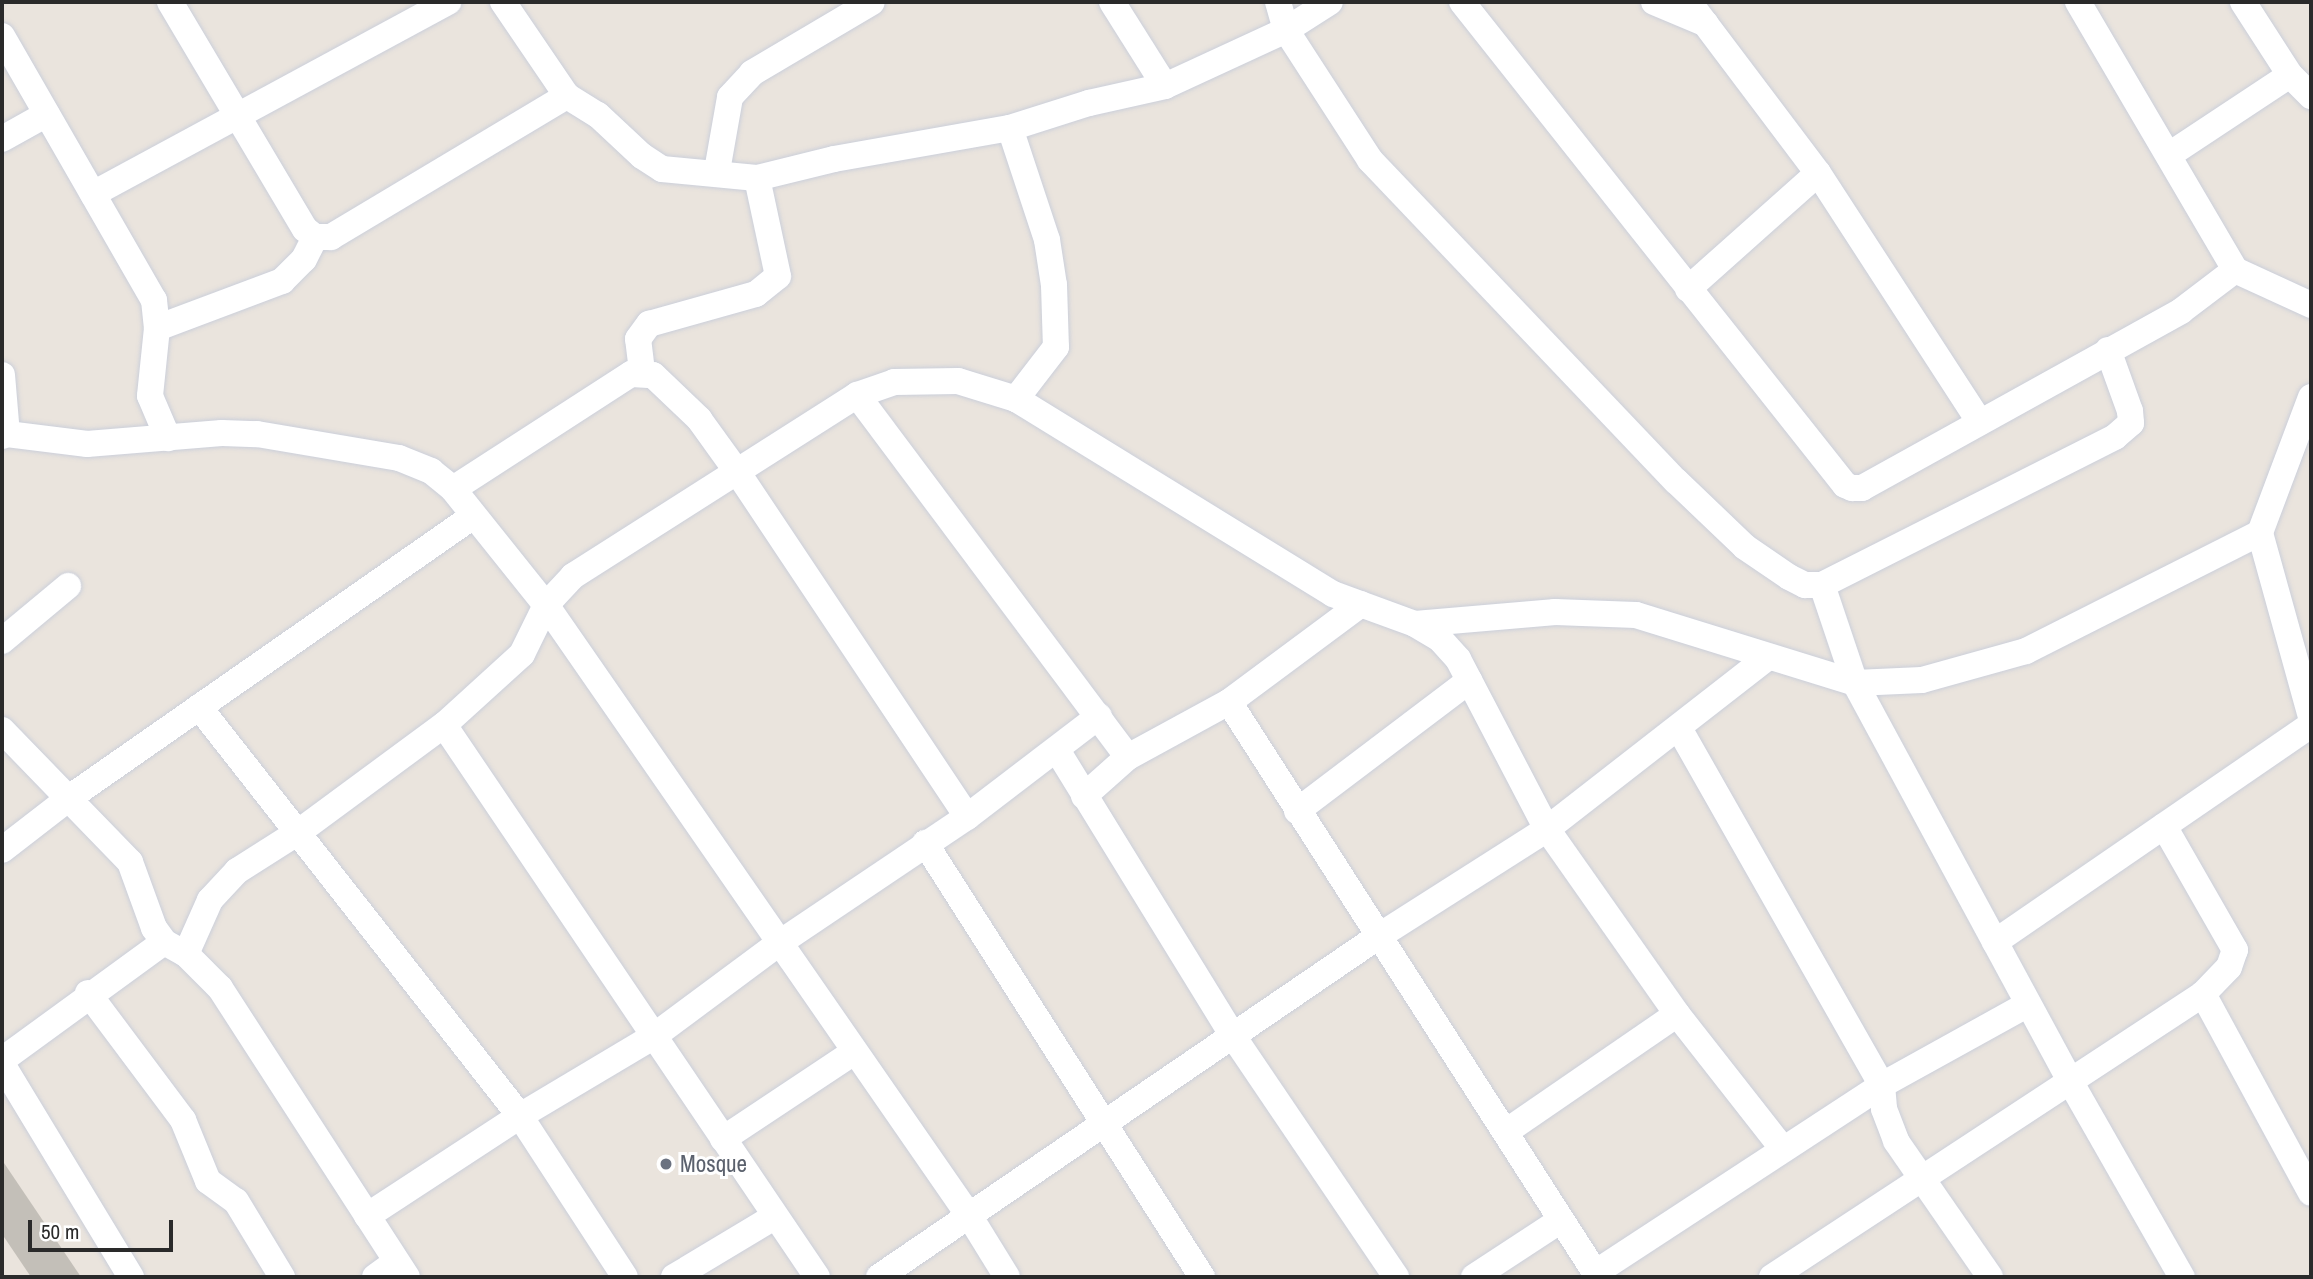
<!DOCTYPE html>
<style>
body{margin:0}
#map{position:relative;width:2313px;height:1279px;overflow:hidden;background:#eae4dd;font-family:"Archivo Narrow",sans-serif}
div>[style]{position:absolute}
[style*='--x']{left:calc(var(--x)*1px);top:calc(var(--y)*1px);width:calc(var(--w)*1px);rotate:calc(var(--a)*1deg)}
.building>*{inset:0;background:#c3bfb8}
.roads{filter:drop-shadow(0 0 2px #cbcfda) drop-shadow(0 0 2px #cbcfda)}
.minor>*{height:26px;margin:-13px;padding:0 13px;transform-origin:13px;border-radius:13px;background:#fff}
.dots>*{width:19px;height:19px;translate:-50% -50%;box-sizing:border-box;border:4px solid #fff;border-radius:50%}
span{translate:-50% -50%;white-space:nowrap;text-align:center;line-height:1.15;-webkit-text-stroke:6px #fff;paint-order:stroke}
.worship-label{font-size:23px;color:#5b616d}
.left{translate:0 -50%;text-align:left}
.frame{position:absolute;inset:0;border:4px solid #2a2a2a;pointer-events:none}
.scale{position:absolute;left:28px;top:1220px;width:145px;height:32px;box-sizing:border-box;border:4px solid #2a2a2a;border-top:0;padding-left:9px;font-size:21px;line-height:24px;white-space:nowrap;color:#2a2a2a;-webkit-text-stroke:5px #fff;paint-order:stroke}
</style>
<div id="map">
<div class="building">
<i style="clip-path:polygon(2px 1160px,81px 1277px,31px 1277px,2px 1234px)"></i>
</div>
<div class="roads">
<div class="minor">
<i style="--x:170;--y:2;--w:264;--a:59.3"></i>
<i style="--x:305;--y:229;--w:13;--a:39"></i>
<i style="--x:315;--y:237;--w:16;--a:0"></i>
<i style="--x:331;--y:237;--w:275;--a:-30.9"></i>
<i style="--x:503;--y:2;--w:114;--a:55.8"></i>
<i style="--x:567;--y:96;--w:36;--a:32"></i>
<i style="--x:598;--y:115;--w:60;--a:43"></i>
<i style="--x:642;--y:156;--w:24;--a:33"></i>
<i style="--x:662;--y:169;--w:95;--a:5.4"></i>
<i style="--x:757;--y:178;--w:79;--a:-13.9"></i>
<i style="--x:834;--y:159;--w:179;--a:-10"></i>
<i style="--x:1010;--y:128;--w:83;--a:-17.6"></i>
<i style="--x:1089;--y:103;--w:78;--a:-12.6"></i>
<i style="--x:1165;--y:86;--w:133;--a:-24.8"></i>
<i style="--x:1286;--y:30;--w:52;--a:-32.5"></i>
<i style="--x:1112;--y:2;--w:99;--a:57.8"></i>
<i style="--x:1278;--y:2;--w:29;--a:74"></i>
<i style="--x:1286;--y:30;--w:155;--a:57.1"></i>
<i style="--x:1370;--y:160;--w:443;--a:46.4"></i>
<i style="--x:1676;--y:481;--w:95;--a:43.7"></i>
<i style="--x:1745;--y:547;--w:53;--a:34.3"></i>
<i style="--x:1789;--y:577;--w:18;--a:27"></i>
<i style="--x:1805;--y:585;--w:17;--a:0"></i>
<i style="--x:1462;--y:2;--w:616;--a:51.59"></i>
<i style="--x:1845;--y:485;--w:8;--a:23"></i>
<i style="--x:1852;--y:488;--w:10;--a:0"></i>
<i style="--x:1862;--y:488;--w:365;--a:-29"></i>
<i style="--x:2181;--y:311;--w:68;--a:-37.2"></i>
<i style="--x:1654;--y:2;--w:56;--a:22.9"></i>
<i style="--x:1689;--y:2;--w:214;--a:53"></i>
<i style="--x:2078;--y:2;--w:311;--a:59.6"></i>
<i style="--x:2235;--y:270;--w:84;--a:24.7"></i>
<i style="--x:2;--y:36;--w:305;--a:60.1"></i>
<i style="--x:154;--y:300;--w:28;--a:84"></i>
<i style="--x:157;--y:328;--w:68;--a:95.9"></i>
<i style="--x:150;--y:396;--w:46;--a:66.8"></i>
<i style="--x:2290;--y:75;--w:30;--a:45"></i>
<i style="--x:1010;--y:128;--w:118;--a:71.7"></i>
<i style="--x:1047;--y:240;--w:46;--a:81.2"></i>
<i style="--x:1054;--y:285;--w:62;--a:88.2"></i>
<i style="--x:1056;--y:347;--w:66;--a:127.6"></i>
<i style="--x:2;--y:139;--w:51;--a:-29.1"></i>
<i style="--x:2169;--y:155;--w:145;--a:-33.5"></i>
<i style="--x:2290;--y:75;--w:87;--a:-122.8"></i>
<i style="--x:717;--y:171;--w:75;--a:-80"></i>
<i style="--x:730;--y:97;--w:33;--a:-47"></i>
<i style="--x:752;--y:73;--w:139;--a:-30.6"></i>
<i style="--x:93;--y:194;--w:404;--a:-28.4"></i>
<i style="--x:1688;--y:289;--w:174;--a:-41.7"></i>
<i style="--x:1818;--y:173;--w:297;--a:57"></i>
<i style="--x:157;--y:328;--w:134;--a:-20.6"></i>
<i style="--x:282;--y:281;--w:31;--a:-45"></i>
<i style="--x:304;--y:259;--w:25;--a:-63"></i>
<i style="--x:2108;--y:350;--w:65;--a:70.2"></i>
<i style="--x:2130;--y:411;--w:12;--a:85"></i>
<i style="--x:2131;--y:423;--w:21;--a:139"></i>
<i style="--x:2115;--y:437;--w:328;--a:153.2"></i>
<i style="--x:1822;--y:585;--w:103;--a:71.4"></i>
<i style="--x:1855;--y:683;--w:452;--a:61.6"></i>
<i style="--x:2070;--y:1081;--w:226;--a:60.3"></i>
<i style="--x:642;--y:371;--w:32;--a:-97"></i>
<i style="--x:638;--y:339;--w:19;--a:-54"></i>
<i style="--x:649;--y:324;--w:111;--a:-15.7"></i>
<i style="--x:756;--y:294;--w:28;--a:-39"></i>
<i style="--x:778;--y:276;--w:100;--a:-102.1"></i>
<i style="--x:2;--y:375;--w:59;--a:85.2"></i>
<i style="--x:7;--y:434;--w:5;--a:158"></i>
<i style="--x:857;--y:395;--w:452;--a:53.2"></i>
<i style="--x:2311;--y:397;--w:145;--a:110.6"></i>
<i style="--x:2260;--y:533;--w:191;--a:74.5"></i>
<i style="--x:7;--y:434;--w:81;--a:7.1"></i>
<i style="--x:87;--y:444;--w:135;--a:-4.7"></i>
<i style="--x:222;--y:433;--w:35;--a:2"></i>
<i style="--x:257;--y:434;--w:144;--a:9.6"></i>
<i style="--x:399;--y:458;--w:35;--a:22"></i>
<i style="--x:431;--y:471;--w:28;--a:39"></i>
<i style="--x:453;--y:489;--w:149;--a:51.3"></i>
<i style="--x:546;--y:605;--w:745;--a:55.29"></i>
<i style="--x:970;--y:1217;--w:70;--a:58.3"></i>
<i style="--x:453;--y:489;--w:212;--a:-32.9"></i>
<i style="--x:631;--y:374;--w:22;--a:3"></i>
<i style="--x:653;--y:375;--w:64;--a:43.7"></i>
<i style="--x:699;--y:419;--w:67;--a:54.2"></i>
<i style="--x:738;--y:473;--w:413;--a:56.3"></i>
<i style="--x:1415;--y:624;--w:29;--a:31"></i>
<i style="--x:1440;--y:639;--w:27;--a:48"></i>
<i style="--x:1458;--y:659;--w:192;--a:62.4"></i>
<i style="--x:1547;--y:829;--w:226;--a:54.9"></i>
<i style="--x:1677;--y:1014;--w:170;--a:51.9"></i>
<i style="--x:2;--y:641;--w:86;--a:-39.8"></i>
<i style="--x:1229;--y:702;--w:683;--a:57.31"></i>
<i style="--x:199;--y:707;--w:520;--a:51.87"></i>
<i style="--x:520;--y:1116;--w:192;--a:56.9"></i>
<i style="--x:444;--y:725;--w:666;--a:55.95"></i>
<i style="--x:2;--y:730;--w:184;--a:45.9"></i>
<i style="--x:130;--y:862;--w:70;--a:70"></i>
<i style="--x:154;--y:928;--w:17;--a:54"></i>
<i style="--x:164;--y:942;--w:25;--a:29"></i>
<i style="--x:186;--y:954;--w:48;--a:45"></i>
<i style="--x:220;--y:988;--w:344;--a:57.1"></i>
<i style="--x:1680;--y:730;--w:408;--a:60.4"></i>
<i style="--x:1882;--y:1085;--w:24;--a:85"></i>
<i style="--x:1884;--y:1109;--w:34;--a:69"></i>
<i style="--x:1896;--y:1141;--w:165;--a:55.3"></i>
<i style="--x:1057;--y:750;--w:336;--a:58.4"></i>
<i style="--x:1233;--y:1036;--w:291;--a:55.9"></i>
<i style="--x:1084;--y:796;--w:59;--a:-41.6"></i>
<i style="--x:1128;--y:757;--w:115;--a:-28.6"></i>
<i style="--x:1229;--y:702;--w:164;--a:-36.6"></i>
<i style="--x:1297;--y:811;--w:216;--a:-37.1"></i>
<i style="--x:925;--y:843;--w:515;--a:57.45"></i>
<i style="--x:2;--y:850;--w:85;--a:-37.8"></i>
<i style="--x:69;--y:798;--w:493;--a:-34.9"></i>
<i style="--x:1995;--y:942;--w:383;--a:-34.5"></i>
<i style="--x:186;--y:954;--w:59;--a:-66"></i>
<i style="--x:210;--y:900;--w:40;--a:-47"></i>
<i style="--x:237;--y:871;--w:75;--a:-32.4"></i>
<i style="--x:300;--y:831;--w:179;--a:-36.4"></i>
<i style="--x:444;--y:725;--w:105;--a:-42.3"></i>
<i style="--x:522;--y:654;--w:55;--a:-63.9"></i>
<i style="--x:546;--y:605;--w:40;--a:-47"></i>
<i style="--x:573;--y:576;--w:337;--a:-32.5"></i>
<i style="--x:857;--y:395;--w:39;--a:-19"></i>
<i style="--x:894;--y:382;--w:64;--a:-0.9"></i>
<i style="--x:958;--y:381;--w:61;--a:17.2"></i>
<i style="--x:1016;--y:399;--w:372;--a:31.6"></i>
<i style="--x:1333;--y:594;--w:87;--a:20.1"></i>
<i style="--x:1415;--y:624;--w:141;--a:-4.9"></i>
<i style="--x:1555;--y:612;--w:81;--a:2.1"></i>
<i style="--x:1636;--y:615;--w:229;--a:17.2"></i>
<i style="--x:1855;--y:683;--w:67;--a:-2.6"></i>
<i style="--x:1922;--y:680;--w:108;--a:-15.6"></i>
<i style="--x:2026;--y:651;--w:262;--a:-26.8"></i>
<i style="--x:88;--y:993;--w:159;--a:53.2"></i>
<i style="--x:183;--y:1120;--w:66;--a:67.7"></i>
<i style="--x:208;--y:1181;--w:34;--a:36"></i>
<i style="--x:236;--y:1201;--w:89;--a:58.8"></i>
<i style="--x:2203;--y:994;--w:226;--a:61.5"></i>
<i style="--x:2;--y:1060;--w:200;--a:-36.1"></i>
<i style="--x:2;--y:1064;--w:249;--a:58.8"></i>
<i style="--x:1507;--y:1131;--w:206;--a:-34.5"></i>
<i style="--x:723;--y:1139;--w:157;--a:-33.6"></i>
<i style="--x:367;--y:1216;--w:183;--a:-33.2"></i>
<i style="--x:520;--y:1116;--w:156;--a:-30.8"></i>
<i style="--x:654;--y:1036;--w:154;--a:-36.6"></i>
<i style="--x:778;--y:944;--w:228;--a:-33.9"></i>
<i style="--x:967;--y:817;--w:166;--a:-37.4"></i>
<i style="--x:1595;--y:1273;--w:343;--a:-33.2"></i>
<i style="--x:1882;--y:1085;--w:167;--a:-29"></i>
<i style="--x:375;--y:1277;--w:26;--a:-36"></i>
<i style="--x:674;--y:1277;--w:117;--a:-31"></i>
<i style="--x:879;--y:1277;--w:602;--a:-34.3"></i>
<i style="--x:1376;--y:938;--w:203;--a:-32.5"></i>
<i style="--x:1547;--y:829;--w:279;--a:-37.9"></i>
<i style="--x:1474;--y:1277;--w:104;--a:-33.2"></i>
<i style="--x:1772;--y:1277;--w:516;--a:-33.29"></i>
<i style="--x:2203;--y:994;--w:37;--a:-46"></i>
<i style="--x:2229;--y:967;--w:18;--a:-71"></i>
<i style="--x:2235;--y:950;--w:143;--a:-119.8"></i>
</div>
</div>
<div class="dots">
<i style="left:666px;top:1164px;background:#6b7280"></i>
</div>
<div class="worship-label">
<span class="left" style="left:680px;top:1164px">Mosque</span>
</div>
<div class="frame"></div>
<div class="scale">50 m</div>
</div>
